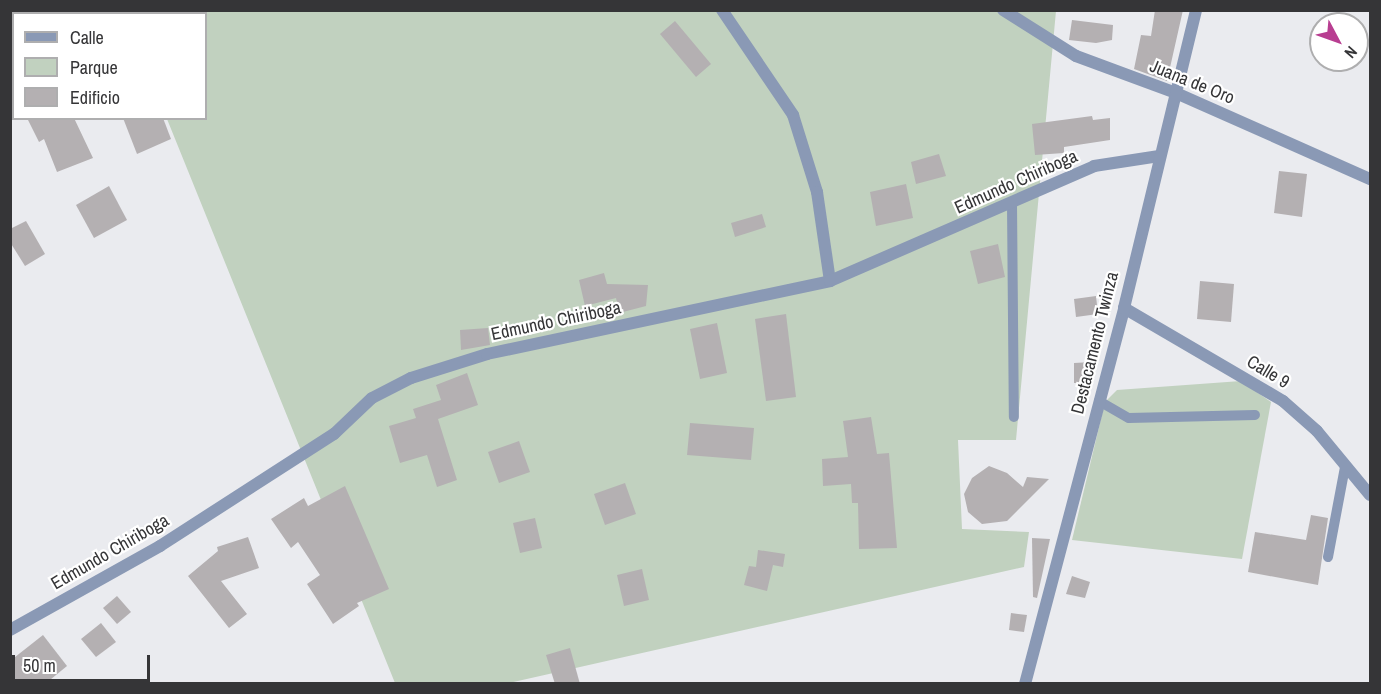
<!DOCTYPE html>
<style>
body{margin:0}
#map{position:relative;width:1381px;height:694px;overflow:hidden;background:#eaebef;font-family:"Archivo Narrow",sans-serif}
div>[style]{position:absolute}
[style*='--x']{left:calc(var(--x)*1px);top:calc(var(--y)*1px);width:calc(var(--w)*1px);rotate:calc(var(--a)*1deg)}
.green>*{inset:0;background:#c1d1bf}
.building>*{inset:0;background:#b4b0b2}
.lane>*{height:10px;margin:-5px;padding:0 5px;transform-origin:5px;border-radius:5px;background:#8a99b5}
.street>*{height:12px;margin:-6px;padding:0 6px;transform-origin:6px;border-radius:6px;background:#8a99b5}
span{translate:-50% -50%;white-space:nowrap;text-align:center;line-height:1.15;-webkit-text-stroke:4.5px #fff;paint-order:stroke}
.street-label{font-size:18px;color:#353537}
.frame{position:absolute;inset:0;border:12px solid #353537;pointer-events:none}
.legend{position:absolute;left:12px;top:12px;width:195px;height:108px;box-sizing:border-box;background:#fff;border:2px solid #aeaeaf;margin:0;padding:8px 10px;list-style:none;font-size:18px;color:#353537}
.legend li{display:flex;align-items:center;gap:12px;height:30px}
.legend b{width:30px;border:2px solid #aeaeaf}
.north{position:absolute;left:1309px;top:12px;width:60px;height:60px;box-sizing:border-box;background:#fff;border:2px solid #aeaeaf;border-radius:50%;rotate:131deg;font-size:16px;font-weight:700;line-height:24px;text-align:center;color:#353537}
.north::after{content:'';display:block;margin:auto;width:21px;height:27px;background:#b83e91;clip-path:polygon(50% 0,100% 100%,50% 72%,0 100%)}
.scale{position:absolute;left:12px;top:655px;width:138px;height:27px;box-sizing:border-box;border:3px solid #353537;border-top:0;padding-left:8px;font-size:18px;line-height:21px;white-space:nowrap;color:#353537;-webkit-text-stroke:4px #fff;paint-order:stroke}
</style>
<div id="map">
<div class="green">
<i style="clip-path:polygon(124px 11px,1056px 11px,1016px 440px,958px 440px,962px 529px,1029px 532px,1024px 567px,509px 683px,395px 683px,167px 119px,206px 118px,206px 14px)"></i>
<i style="clip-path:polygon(1241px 381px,1271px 402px,1242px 559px,1072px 540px,1105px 402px,1117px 390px)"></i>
</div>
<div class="building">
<i style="clip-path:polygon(1155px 10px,1183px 10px,1167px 81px,1134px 69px,1141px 35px,1151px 36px)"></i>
<i style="clip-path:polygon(1072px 20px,1113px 25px,1112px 40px,1096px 43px,1069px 40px)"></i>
<i style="clip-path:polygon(675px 21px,711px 64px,696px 77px,660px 34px)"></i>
<i style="clip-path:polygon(1092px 116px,1093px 120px,1110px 118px,1110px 140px,1064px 147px,1064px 153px,1035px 155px,1032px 124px)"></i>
<i style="clip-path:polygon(27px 118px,74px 118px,93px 158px,57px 172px,44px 139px,39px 142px)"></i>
<i style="clip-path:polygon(123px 118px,163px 118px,171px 139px,137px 154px)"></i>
<i style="clip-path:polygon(939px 154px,946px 176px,916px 184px,911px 162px)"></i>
<i style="clip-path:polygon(1279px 171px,1307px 174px,1302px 217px,1274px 213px)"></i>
<i style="clip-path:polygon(906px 184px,913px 218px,876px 226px,870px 192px)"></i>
<i style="clip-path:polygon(109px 186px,127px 220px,94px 238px,76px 205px)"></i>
<i style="clip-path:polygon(762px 214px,766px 227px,735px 237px,731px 223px)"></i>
<i style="clip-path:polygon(26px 221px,45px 254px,25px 266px,10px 242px,10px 229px)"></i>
<i style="clip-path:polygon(998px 244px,1005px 277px,978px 284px,970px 251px)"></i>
<i style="clip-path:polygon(604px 273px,607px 284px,648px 285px,646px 306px,619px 313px,616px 298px,585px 306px,579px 280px)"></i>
<i style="clip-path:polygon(1200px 281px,1234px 284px,1231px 322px,1197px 319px)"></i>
<i style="clip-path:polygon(1096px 296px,1098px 314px,1076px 317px,1074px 299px)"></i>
<i style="clip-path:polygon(786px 314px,796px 397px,766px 401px,755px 319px)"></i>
<i style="clip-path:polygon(717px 323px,727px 373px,700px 379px,690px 329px)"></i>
<i style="clip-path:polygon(488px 328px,490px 345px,461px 350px,460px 330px)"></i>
<i style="clip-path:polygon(1092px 362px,1091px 383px,1074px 383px,1074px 363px)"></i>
<i style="clip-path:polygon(467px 373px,478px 405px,438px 419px,457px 480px,437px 487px,427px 455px,400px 463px,389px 426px,416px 418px,413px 409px,441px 400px,436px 385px)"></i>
<i style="clip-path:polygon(871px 417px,877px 454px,889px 453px,897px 548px,859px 549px,858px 503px,852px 503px,851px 484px,823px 486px,822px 459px,848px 457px,843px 421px)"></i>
<i style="clip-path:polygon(690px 423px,754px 428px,751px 460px,687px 455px)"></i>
<i style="clip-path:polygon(519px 441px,530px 472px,499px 483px,488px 452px)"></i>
<i style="clip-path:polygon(989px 466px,1007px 473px,1023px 487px,1027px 477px,1049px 479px,1007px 521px,982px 524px,968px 512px,964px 494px,972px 478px)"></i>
<i style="clip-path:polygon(625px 483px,636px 514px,605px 525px,594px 494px)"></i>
<i style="clip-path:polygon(345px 486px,389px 589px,357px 603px,359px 606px,333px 624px,307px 584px,320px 575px,298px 542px,291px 548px,271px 519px,304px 498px,308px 506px)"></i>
<i style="clip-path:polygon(1311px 515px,1328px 518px,1318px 585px,1248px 572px,1255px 532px,1306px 540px)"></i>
<i style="clip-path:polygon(535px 518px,542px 548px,520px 553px,513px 523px)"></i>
<i style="clip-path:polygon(248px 537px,259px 568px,221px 581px,247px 614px,229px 628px,188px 576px,218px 551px,217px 547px)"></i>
<i style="clip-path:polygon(1032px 538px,1050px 539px,1037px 598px,1033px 597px)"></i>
<i style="clip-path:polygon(758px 550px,785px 554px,783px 567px,773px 565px,767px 591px,744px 585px,749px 566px,756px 567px)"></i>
<i style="clip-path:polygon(642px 569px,649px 600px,624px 606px,617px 575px)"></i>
<i style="clip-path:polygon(1072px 576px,1090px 582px,1085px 598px,1066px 594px)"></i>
<i style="clip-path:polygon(117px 596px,131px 612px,117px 624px,103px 608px)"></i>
<i style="clip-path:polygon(1011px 613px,1027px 615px,1024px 632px,1009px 630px)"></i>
<i style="clip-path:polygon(101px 623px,116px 642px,96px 657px,81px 639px)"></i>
<i style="clip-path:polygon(43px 635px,67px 666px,45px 684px,10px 684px,10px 661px)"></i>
<i style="clip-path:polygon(570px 648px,580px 684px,555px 684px,546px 655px)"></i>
</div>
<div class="lane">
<i style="--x:1012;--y:204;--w:213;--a:89.5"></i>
<i style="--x:1099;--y:401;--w:34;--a:30"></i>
<i style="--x:1129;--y:418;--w:126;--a:-1.4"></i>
<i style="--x:1328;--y:557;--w:92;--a:-79.3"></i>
</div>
<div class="street">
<i style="--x:722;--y:10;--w:127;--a:55.9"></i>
<i style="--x:793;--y:115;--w:81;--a:72.7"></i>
<i style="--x:817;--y:192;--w:90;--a:81.7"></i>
<i style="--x:1003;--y:10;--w:86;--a:32.2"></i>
<i style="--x:1076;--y:56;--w:107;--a:20.3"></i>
<i style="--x:1176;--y:93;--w:212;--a:23.9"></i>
<i style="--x:1124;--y:308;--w:184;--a:30.3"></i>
<i style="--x:1283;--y:401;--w:45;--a:41.4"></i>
<i style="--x:1317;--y:431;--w:83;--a:50.4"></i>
<i style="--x:10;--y:630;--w:172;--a:-29.2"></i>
<i style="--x:160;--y:546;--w:207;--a:-32.8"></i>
<i style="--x:334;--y:434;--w:52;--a:-43.5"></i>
<i style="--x:372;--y:398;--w:44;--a:-27.1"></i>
<i style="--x:411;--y:378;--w:80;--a:-17.5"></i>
<i style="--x:487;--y:354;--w:351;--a:-12"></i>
<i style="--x:830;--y:281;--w:288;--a:-23.5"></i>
<i style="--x:1094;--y:166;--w:66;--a:-8.7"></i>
<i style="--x:1025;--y:684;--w:389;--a:-75.2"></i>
<i style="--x:1124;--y:308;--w:307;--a:-76.4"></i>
</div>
<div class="street-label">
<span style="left:1192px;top:82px;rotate:22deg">Juana de Oro</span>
<span style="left:1016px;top:182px;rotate:-24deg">Edmundo Chiriboga</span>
<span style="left:556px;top:321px;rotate:-12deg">Edmundo Chiriboga</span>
<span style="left:1095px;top:343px;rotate:-76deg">Destacamento Twinza</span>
<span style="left:1268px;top:372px;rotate:31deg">Calle 9</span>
<span style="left:110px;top:552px;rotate:-30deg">Edmundo Chiriboga</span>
</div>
<div class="frame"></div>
<ul class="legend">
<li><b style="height:8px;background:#8a99b5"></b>Calle</li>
<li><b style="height:16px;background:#c1d1bf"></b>Parque</li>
<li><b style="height:16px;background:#b4b0b2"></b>Edificio</li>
</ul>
<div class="north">N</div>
<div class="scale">50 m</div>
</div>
